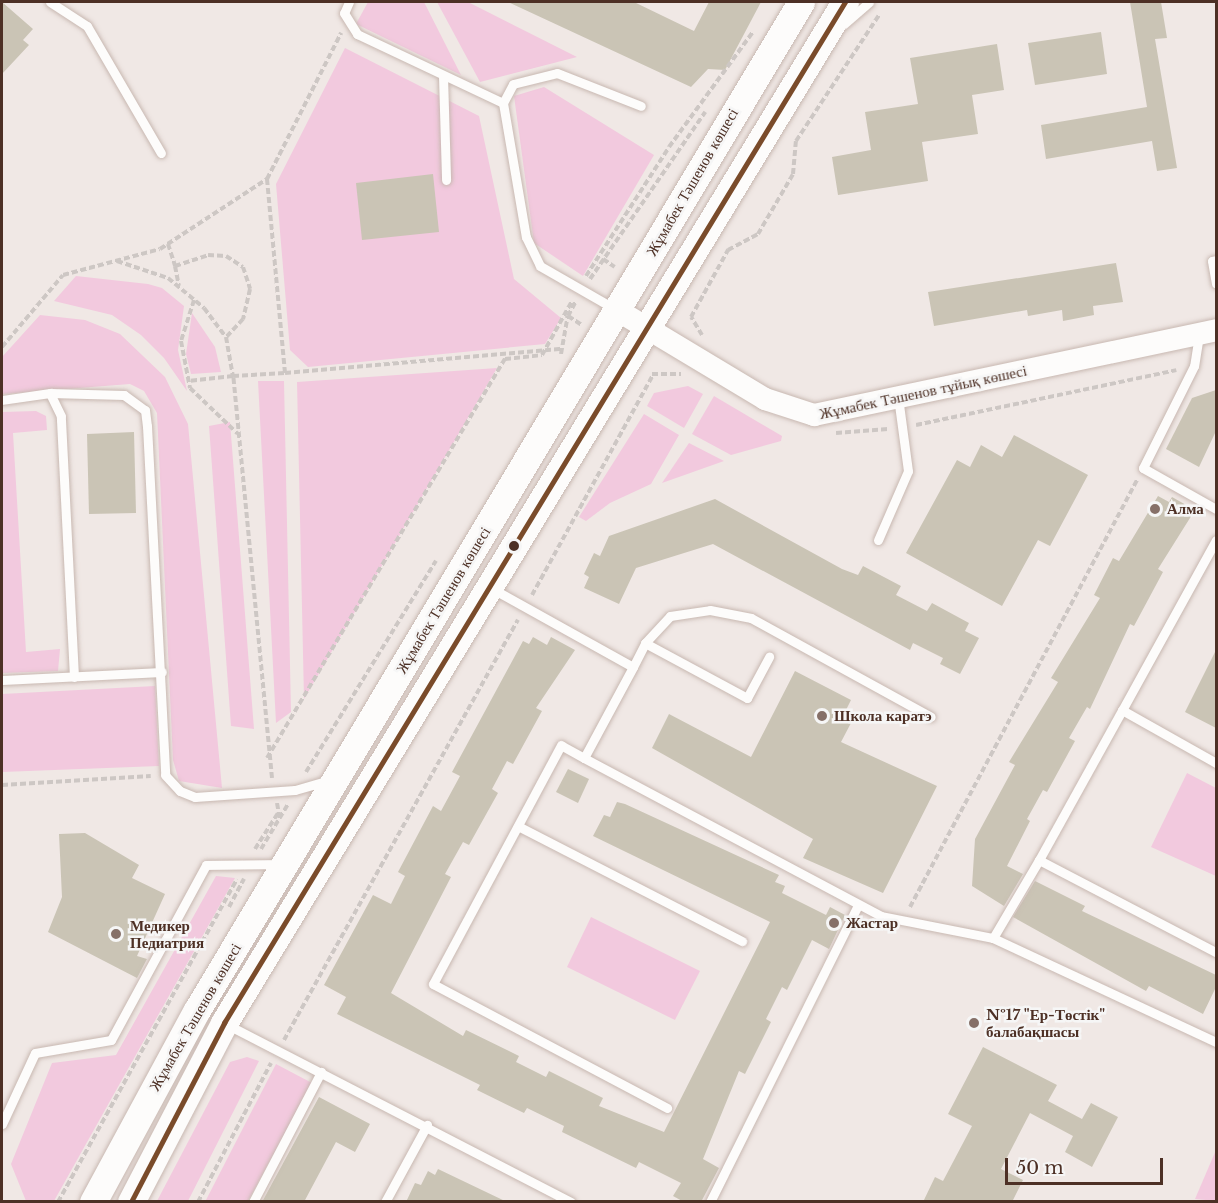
<!DOCTYPE html>
<meta charset="utf-8">
<style>
body{margin:0}
#map{position:relative;width:1218px;height:1203px;overflow:hidden;background:#f0e8e5;font-family:"Libre Baskerville",serif}
div>[style]{position:absolute}
[style*='--x']{left:calc(var(--x)*1px);top:calc(var(--y)*1px);width:calc(var(--w)*1px);rotate:calc(var(--a)*1deg)}
.green>*{inset:0;background:#f2c9de}
.building>*{inset:0;background:#cac4b5}
.path>*{height:4px;margin-top:-2px;transform-origin:0;background:repeating-linear-gradient(90deg,#cdc7c4 0 6px,transparent 0 9px)}
.roads{filter:drop-shadow(0 0 2px #c8b8b1) drop-shadow(0 0 2px #c8b8b1)}
.service>*{height:9px;margin:-4.5px;padding:0 4.5px;transform-origin:4.5px;border-radius:4.5px;background:#fdfcfb}
.tertiary>*{height:22px;margin:-11px;padding:0 11px;transform-origin:11px;border-radius:11px;background:#fdfcfb}
.primary>*{height:27px;margin:-13.5px;padding:0 13.5px;transform-origin:13.5px;border-radius:13.5px;background:#fdfcfb}
.bus-1>*{height:4.5px;margin:-2.25px;padding:0 2.25px;transform-origin:2.25px;border-radius:2.25px;background:#7a4b2a}
.dots>*{width:16px;height:16px;translate:-50% -50%;box-sizing:border-box;border:3px solid #f6f6f6;border-radius:50%}
span{translate:-50% -50%;white-space:nowrap;text-align:center;line-height:1.15;-webkit-text-stroke:5px #f6f6f6;paint-order:stroke}
.street-label{font-size:15px;color:#4d3025}
.poi-label{font-size:15px;color:#4d3025;font-weight:700}
.left{translate:0 -50%;text-align:left}
.frame{position:absolute;inset:0;border:3px solid #4d3025;pointer-events:none}
.scale{position:absolute;left:1005px;top:1158px;width:158px;height:27px;box-sizing:border-box;border:3px solid #4d3025;border-top:0;padding-left:8px;font-size:18px;line-height:21px;white-space:nowrap;color:#4d3025;-webkit-text-stroke:4px #f6f6f6;paint-order:stroke}
</style>
<div id="map">
<div class="green">
<i style="clip-path:polygon(368px 2px,424px 2px,461px 75px,356px 24px)"></i>
<i style="clip-path:polygon(437px 2px,468px 2px,577px 57px,480px 82px)"></i>
<i style="clip-path:polygon(345px 48px,479px 116px,514px 279px,561px 318px,545px 344px,308px 367px,290px 350px,276px 184px)"></i>
<i style="clip-path:polygon(544px 87px,654px 155px,583px 276px,534px 243px,514px 96px)"></i>
<i style="clip-path:polygon(76px 276px,148px 284px,162px 288px,184px 306px,178px 350px,187px 391px,164px 358px,141px 335px,112px 315px,54px 301px)"></i>
<i style="clip-path:polygon(192px 313px,215px 347px,221px 372px,191px 374px,186px 354px)"></i>
<i style="clip-path:polygon(40px 315px,85px 320px,120px 334px,165px 377px,188px 424px,222px 788px,179px 781px,173px 760px,157px 413px,144px 391px,130px 384px,2px 394px,2px 357px)"></i>
<i style="clip-path:polygon(497px 368px,304px 699px,297px 382px)"></i>
<i style="clip-path:polygon(258px 381px,284px 381px,291px 712px,276px 723px)"></i>
<i style="clip-path:polygon(688px 386px,703px 394px,684px 428px,647px 406px,654px 393px)"></i>
<i style="clip-path:polygon(714px 396px,782px 436px,781px 441px,731px 455px,692px 434px)"></i>
<i style="clip-path:polygon(36px 411px,46px 416px,47px 430px,13px 433px,26px 652px,60px 649px,58px 671px,2px 673px,2px 412px)"></i>
<i style="clip-path:polygon(644px 414px,679px 435px,651px 484px,610px 503px,586px 521px,579px 517px)"></i>
<i style="clip-path:polygon(230px 422px,254px 729px,231px 726px,209px 426px)"></i>
<i style="clip-path:polygon(689px 443px,724px 461px,662px 483px)"></i>
<i style="clip-path:polygon(155px 686px,159px 766px,2px 772px,2px 694px)"></i>
<i style="clip-path:polygon(1187px 773px,1216px 788px,1216px 876px,1151px 847px)"></i>
<i style="clip-path:polygon(216px 876px,235px 878px,54px 1201px,26px 1201px,11px 1164px,52px 1063px,116px 1055px)"></i>
<i style="clip-path:polygon(591px 917px,700px 971px,675px 1020px,567px 967px)"></i>
<i style="clip-path:polygon(247px 1057px,259px 1061px,188px 1201px,157px 1201px,230px 1062px)"></i>
<i style="clip-path:polygon(276px 1064px,312px 1083px,248px 1201px,210px 1202px,206px 1200px)"></i>
<i style="clip-path:polygon(1216px 1150px,1216px 1201px,1195px 1199px)"></i>
</div>
<div class="building">
<i style="clip-path:polygon(2px 2px,33px 29px,23px 40px,29px 45px,2px 74px)"></i>
<i style="clip-path:polygon(508px 2px,634px 2px,694px 31px,709px 2px,761px 2px,725px 70px,708px 69px,691px 87px)"></i>
<i style="clip-path:polygon(1130px 2px,1161px 2px,1167px 38px,1155px 39px,1177px 168px,1157px 171px,1152px 141px,1046px 159px,1041px 125px,1147px 107px)"></i>
<i style="clip-path:polygon(1101px 32px,1107px 74px,1035px 85px,1028px 43px)"></i>
<i style="clip-path:polygon(997px 44px,1004px 90px,972px 95px,978px 134px,922px 142px,928px 181px,838px 195px,832px 157px,871px 150px,865px 112px,918px 104px,910px 58px)"></i>
<i style="clip-path:polygon(433px 174px,439px 232px,362px 240px,356px 183px)"></i>
<i style="clip-path:polygon(1116px 263px,1123px 302px,1093px 306px,1094px 315px,1063px 321px,1062px 310px,1028px 316px,1027px 310px,934px 326px,928px 292px)"></i>
<i style="clip-path:polygon(1216px 390px,1216px 431px,1199px 467px,1166px 449px,1192px 398px)"></i>
<i style="clip-path:polygon(134px 432px,136px 513px,89px 514px,87px 434px)"></i>
<i style="clip-path:polygon(1014px 435px,1088px 475px,1050px 546px,1038px 540px,1002px 606px,906px 553px,957px 460px,970px 467px,981px 445px,1002px 457px)"></i>
<i style="clip-path:polygon(1158px 496px,1169px 502px,1172px 497px,1195px 510px,1158px 569px,1163px 572px,1134px 626px,1130px 624px,1090px 709px,1087px 707px,1069px 738px,1075px 741px,1047px 792px,1043px 790px,1027px 819px,1030px 821px,1007px 866px,1023px 874px,1004px 906px,972px 886px,975px 839px,1015px 765px,1009px 762px,1058px 682px,1051px 678px,1100px 598px,1094px 595px,1113px 558px,1119px 561px)"></i>
<i style="clip-path:polygon(715px 499px,842px 569px,858px 575px,863px 566px,901px 586px,896px 595px,927px 611px,932px 603px,969px 623px,965px 631px,979px 638px,960px 674px,940px 664px,943px 658px,913px 643px,910px 650px,713px 544px,636px 568px,619px 604px,584px 588px,589px 577px,584px 574px,594px 553px,600px 556px,609px 536px)"></i>
<i style="clip-path:polygon(533px 637px,547px 645px,551px 637px,575px 650px,536px 708px,542px 711px,513px 764px,507px 761px,492px 789px,498px 793px,469px 845px,463px 842px,445px 874px,451px 877px,391px 993px,463px 1036px,466px 1030px,519px 1056px,516px 1062px,546px 1077px,549px 1071px,603px 1098px,599px 1106px,664px 1132px,770px 922px,593px 836px,604px 815px,610px 817px,617px 802px,625px 804px,779px 875px,775px 882px,785px 886px,782px 893px,826px 915px,830px 907px,845px 915px,829px 949px,812px 940px,787px 990px,782px 987px,766px 1019px,771px 1022px,745px 1074px,739px 1071px,703px 1159px,719px 1168px,701px 1202px,684px 1202px,673px 1196px,681px 1183px,639px 1162px,636px 1168px,562px 1132px,564px 1126px,527px 1108px,524px 1113px,477px 1090px,480px 1085px,337px 1014px,346px 997px,324px 985px,373px 895px,391px 904px,405px 876px,398px 872px,433px 806px,441px 811px,460px 776px,452px 772px,523px 641px,529px 644px)"></i>
<i style="clip-path:polygon(1216px 650px,1216px 728px,1185px 712px)"></i>
<i style="clip-path:polygon(795px 671px,851px 700px,842px 718px,851px 723px,841px 742px,937px 786px,883px 893px,803px 858px,813px 839px,652px 748px,669px 714px,751px 757px)"></i>
<i style="clip-path:polygon(568px 769px,589px 779px,578px 803px,556px 792px)"></i>
<i style="clip-path:polygon(85px 833px,139px 865px,132px 878px,165px 894px,137px 956px,147px 959px,137px 978px,48px 932px,62px 897px,59px 834px)"></i>
<i style="clip-path:polygon(1035px 881px,1085px 906px,1082px 911px,1216px 975px,1216px 987px,1203px 1014px,1149px 986px,1146px 991px,1013px 917px)"></i>
<i style="clip-path:polygon(983px 1047px,1057px 1085px,1048px 1101px,1082px 1119px,1091px 1103px,1118px 1117px,1092px 1167px,1065px 1152px,1073px 1136px,1030px 1113px,1001px 1169px,1023px 1180px,1012px 1202px,923px 1202px,935px 1177px,943px 1181px,972px 1126px,948px 1114px)"></i>
<i style="clip-path:polygon(319px 1097px,370px 1124px,355px 1152px,336px 1142px,304px 1202px,262px 1202px)"></i>
<i style="clip-path:polygon(438px 1169px,507px 1202px,406px 1202px,415px 1183px,421px 1185px,428px 1171px,435px 1175px)"></i>
</div>
<div class="path">
<i style="--x:168;--y:244;--w:23;--a:72"></i>
<i style="--x:175;--y:266;--w:35;--a:-18"></i>
<i style="--x:208;--y:255;--w:18;--a:3"></i>
<i style="--x:226;--y:256;--w:20;--a:33"></i>
<i style="--x:243;--y:267;--w:23;--a:72"></i>
<i style="--x:250;--y:289;--w:31;--a:103"></i>
<i style="--x:243;--y:319;--w:25;--a:133"></i>
<i style="--x:603;--y:259;--w:14;--a:34"></i>
<i style="--x:117;--y:261;--w:54;--a:18.4"></i>
<i style="--x:168;--y:278;--w:47;--a:39.8"></i>
<i style="--x:204;--y:308;--w:36;--a:53"></i>
<i style="--x:226;--y:337;--w:40;--a:80"></i>
<i style="--x:233;--y:376;--w:45;--a:173.7"></i>
<i style="--x:175;--y:266;--w:20;--a:79"></i>
<i style="--x:586;--y:276;--w:153;--a:-57.2"></i>
<i style="--x:669;--y:147;--w:142;--a:-53.9"></i>
<i style="--x:590;--y:279;--w:203;--a:-55.4"></i>
<i style="--x:194;--y:300;--w:43;--a:107.6"></i>
<i style="--x:181;--y:341;--w:48;--a:79.2"></i>
<i style="--x:190;--y:388;--w:66;--a:43.8"></i>
<i style="--x:568;--y:316;--w:17;--a:33"></i>
<i style="--x:702;--y:335;--w:21;--a:-121"></i>
<i style="--x:691;--y:317;--w:77;--a:-61.1"></i>
<i style="--x:728;--y:250;--w:34;--a:-28"></i>
<i style="--x:758;--y:234;--w:69;--a:-59.7"></i>
<i style="--x:793;--y:174;--w:33;--a:-85"></i>
<i style="--x:796;--y:141;--w:151;--a:-56.6"></i>
<i style="--x:2;--y:347;--w:94;--a:-49.7"></i>
<i style="--x:63;--y:275;--w:100;--a:-15"></i>
<i style="--x:160;--y:249;--w:128;--a:-33.2"></i>
<i style="--x:561;--y:354;--w:39;--a:-80"></i>
<i style="--x:568;--y:316;--w:17;--a:-62"></i>
<i style="--x:285;--y:373;--w:278;--a:-5"></i>
<i style="--x:652;--y:374;--w:29;--a:0"></i>
<i style="--x:916;--y:425;--w:266;--a:-11.9"></i>
<i style="--x:836;--y:433;--w:52;--a:-4.4"></i>
<i style="--x:532;--y:595;--w:251;--a:-61.2"></i>
<i style="--x:267;--y:758;--w:465;--a:-59.2"></i>
<i style="--x:505;--y:359;--w:37;--a:-6"></i>
<i style="--x:542;--y:355;--w:62;--a:-60.9"></i>
<i style="--x:306;--y:772;--w:248;--a:-58.4"></i>
<i style="--x:272;--y:778;--w:404;--a:-95.5"></i>
<i style="--x:233;--y:376;--w:52;--a:-3.3"></i>
<i style="--x:285;--y:373;--w:195;--a:-95.3"></i>
<i style="--x:267;--y:179;--w:164;--a:-63.1"></i>
<i style="--x:2;--y:785;--w:149;--a:-3.5"></i>
<i style="--x:277;--y:803;--w:17;--a:80"></i>
<i style="--x:255;--y:849;--w:43;--a:-57.4"></i>
<i style="--x:261;--y:849;--w:52;--a:-59"></i>
<i style="--x:229;--y:907;--w:32;--a:-62"></i>
<i style="--x:910;--y:907;--w:484;--a:-62"></i>
<i style="--x:284;--y:1040;--w:481;--a:-60.9"></i>
<i style="--x:58;--y:1202;--w:369;--a:-61"></i>
<i style="--x:198;--y:1202;--w:157;--a:-62.3"></i>
</div>
<div class="roads">
<div class="service">
<i style="--x:50;--y:2;--w:44;--a:33"></i>
<i style="--x:87;--y:26;--w:147;--a:59.8"></i>
<i style="--x:349;--y:2;--w:12;--a:114"></i>
<i style="--x:344;--y:13;--w:25;--a:58"></i>
<i style="--x:357;--y:34;--w:161;--a:25.3"></i>
<i style="--x:503;--y:103;--w:136;--a:80.3"></i>
<i style="--x:526;--y:237;--w:32;--a:64"></i>
<i style="--x:540;--y:266;--w:86;--a:29.8"></i>
<i style="--x:844;--y:24;--w:33;--a:-41"></i>
<i style="--x:443;--y:76;--w:104;--a:88.3"></i>
<i style="--x:503;--y:103;--w:21;--a:-62"></i>
<i style="--x:513;--y:84;--w:45;--a:-14"></i>
<i style="--x:557;--y:73;--w:90;--a:21.4"></i>
<i style="--x:1216;--y:260;--w:4;--a:166"></i>
<i style="--x:1212;--y:261;--w:23;--a:80"></i>
<i style="--x:1199;--y:335;--w:31;--a:99"></i>
<i style="--x:1194;--y:366;--w:114;--a:116.6"></i>
<i style="--x:1143;--y:468;--w:84;--a:29.3"></i>
<i style="--x:2;--y:400;--w:49;--a:-8.3"></i>
<i style="--x:878;--y:540;--w:75;--a:-66.5"></i>
<i style="--x:908;--y:471;--w:75;--a:-97.7"></i>
<i style="--x:1216;--y:540;--w:194;--a:118.9"></i>
<i style="--x:1122;--y:710;--w:108;--a:29.4"></i>
<i style="--x:491;--y:588;--w:162;--a:29.1"></i>
<i style="--x:633;--y:667;--w:103;--a:118.3"></i>
<i style="--x:584;--y:758;--w:336;--a:28"></i>
<i style="--x:881;--y:916;--w:114;--a:11.1"></i>
<i style="--x:993;--y:938;--w:246;--a:25"></i>
<i style="--x:645;--y:643;--w:37;--a:-47"></i>
<i style="--x:670;--y:616;--w:40;--a:-8.5"></i>
<i style="--x:710;--y:610;--w:42;--a:11"></i>
<i style="--x:751;--y:618;--w:205;--a:28.8"></i>
<i style="--x:633;--y:667;--w:27;--a:-63"></i>
<i style="--x:645;--y:643;--w:116;--a:28.3"></i>
<i style="--x:747;--y:698;--w:47;--a:-61.8"></i>
<i style="--x:74;--y:677;--w:261;--a:-92.9"></i>
<i style="--x:61;--y:416;--w:25;--a:-116"></i>
<i style="--x:50;--y:393;--w:74;--a:1.5"></i>
<i style="--x:124;--y:395;--w:26;--a:36"></i>
<i style="--x:145;--y:410;--w:16;--a:83"></i>
<i style="--x:147;--y:426;--w:349;--a:87"></i>
<i style="--x:165;--y:775;--w:22;--a:47"></i>
<i style="--x:180;--y:791;--w:16;--a:22"></i>
<i style="--x:195;--y:797;--w:100;--a:-4"></i>
<i style="--x:295;--y:790;--w:33;--a:-16"></i>
<i style="--x:2;--y:680;--w:160;--a:-2.9"></i>
<i style="--x:584;--y:758;--w:26;--a:-151"></i>
<i style="--x:561;--y:745;--w:271;--a:118.2"></i>
<i style="--x:433;--y:984;--w:265;--a:27.9"></i>
<i style="--x:518;--y:826;--w:252;--a:27.2"></i>
<i style="--x:1039;--y:860;--w:171;--a:-61"></i>
<i style="--x:993;--y:938;--w:91;--a:-59.5"></i>
<i style="--x:1039;--y:860;--w:199;--a:27.5"></i>
<i style="--x:226;--y:1024;--w:388;--a:27.3"></i>
<i style="--x:2;--y:1124;--w:78;--a:-65.1"></i>
<i style="--x:35;--y:1053;--w:77;--a:-9.7"></i>
<i style="--x:111;--y:1040;--w:199;--a:-61.5"></i>
<i style="--x:206;--y:865;--w:74;--a:-0.8"></i>
<i style="--x:253;--y:1202;--w:147;--a:-62.4"></i>
<i style="--x:385;--y:1202;--w:88;--a:-61.4"></i>
<i style="--x:710;--y:1202;--w:332;--a:-63.5"></i>
</div>
<div class="tertiary">
<i style="--x:617;--y:310;--w:173;--a:31"></i>
<i style="--x:765;--y:399;--w:52;--a:18.1"></i>
<i style="--x:814;--y:415;--w:411;--a:-11.9"></i>
</div>
<div class="primary">
<i style="--x:93;--y:1202;--w:218;--a:-61.6"></i>
<i style="--x:197;--y:1010;--w:1175;--a:-59.07"></i>
<i style="--x:131;--y:1202;--w:202;--a:-62.5"></i>
<i style="--x:224;--y:1023;--w:1195;--a:-58.69"></i>
</div>
</div>
<div class="bus-1">
<i style="--x:131;--y:1202;--w:202;--a:-62.5"></i>
<i style="--x:224;--y:1023;--w:1195;--a:-58.69"></i>
</div>
<div class="dots">
<i style="left:1155px;top:509px;background:#867068"></i>
<i style="left:514px;top:546px;background:#4d3025"></i>
<i style="left:822px;top:716px;background:#867068"></i>
<i style="left:834px;top:923px;background:#867068"></i>
<i style="left:116px;top:934px;background:#867068"></i>
<i style="left:974px;top:1023px;background:#867068"></i>
</div>
<div class="street-label">
<span style="left:692px;top:182px;rotate:-60deg">Жұмабек Тәшенов көшесі</span>
<span style="left:923px;top:392px;rotate:-12deg">Жұмабек Тәшенов тұйық көшесі</span>
<span style="left:443px;top:600px;rotate:-59deg">Жұмабек Тәшенов көшесі</span>
<span style="left:195px;top:1017px;rotate:-60deg">Жұмабек Тәшенов көшесі</span>
</div>
<div class="poi-label">
<span class="left" style="left:1167px;top:509px">Алма</span>
<span class="left" style="left:834px;top:716px">Школа каратэ</span>
<span class="left" style="left:846px;top:923px">Жастар</span>
<span class="left" style="left:130px;top:934px">Медикер<br>Педиатрия</span>
<span class="left" style="left:986px;top:1023px">№17 "Ер-Төстік"<br>балабақшасы</span>
</div>
<div class="frame"></div>
<div class="scale">50 m</div>
</div>
